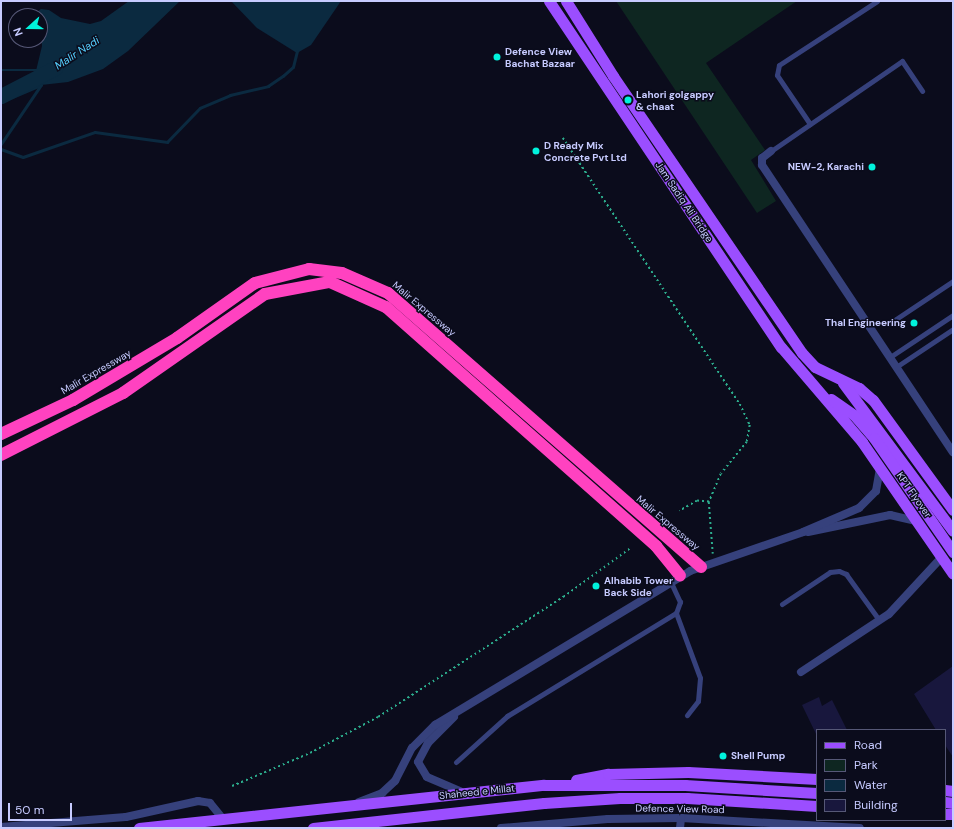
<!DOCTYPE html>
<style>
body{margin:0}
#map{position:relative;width:954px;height:829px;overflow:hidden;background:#0b0c1c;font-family:"DM Sans",sans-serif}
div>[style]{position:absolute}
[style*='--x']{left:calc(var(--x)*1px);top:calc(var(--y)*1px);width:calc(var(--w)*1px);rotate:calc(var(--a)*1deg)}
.green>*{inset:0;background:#0e2621}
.water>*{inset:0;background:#0b2a40}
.stream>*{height:2.5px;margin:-1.25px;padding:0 1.25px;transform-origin:1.25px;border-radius:1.25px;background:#0b2a40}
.river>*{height:15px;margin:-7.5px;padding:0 7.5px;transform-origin:7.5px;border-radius:7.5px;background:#0b2a40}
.building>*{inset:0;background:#18173d}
.path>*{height:1.5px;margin-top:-0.75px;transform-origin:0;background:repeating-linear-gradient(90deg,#2cad8d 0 2px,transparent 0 5px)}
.service>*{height:5px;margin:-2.5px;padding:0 2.5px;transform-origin:2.5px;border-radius:2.5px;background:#36417c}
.minor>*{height:8px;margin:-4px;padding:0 4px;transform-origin:4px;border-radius:4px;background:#36417c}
.tertiary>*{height:8px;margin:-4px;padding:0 4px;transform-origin:4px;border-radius:4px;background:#36417c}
.primary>*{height:11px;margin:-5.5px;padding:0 5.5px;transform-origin:5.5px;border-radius:5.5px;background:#9b4eff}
.motorway>*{height:12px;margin:-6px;padding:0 6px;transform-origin:6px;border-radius:6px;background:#ff42c0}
.dots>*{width:11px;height:11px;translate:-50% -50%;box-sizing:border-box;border:2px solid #0b0c1c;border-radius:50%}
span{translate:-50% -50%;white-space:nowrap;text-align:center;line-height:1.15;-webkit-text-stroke:3px #0b0c1c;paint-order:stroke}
.poi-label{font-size:10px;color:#c7cbff;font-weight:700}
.left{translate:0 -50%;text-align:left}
.right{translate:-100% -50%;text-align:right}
.street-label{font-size:10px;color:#c7cbff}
.water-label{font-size:11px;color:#55d0ff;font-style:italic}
.frame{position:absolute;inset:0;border:2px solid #c7cbff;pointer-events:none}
.legend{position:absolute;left:816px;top:729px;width:130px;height:92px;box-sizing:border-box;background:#0b0c1c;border:1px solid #565877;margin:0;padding:5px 7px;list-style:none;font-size:12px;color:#c7cbff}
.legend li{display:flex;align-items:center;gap:8px;height:20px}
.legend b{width:20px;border:1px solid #565877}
.north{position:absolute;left:8px;top:8px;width:40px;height:40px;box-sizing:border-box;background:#0b0c1c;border:1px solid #565877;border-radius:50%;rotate:249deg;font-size:11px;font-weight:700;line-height:16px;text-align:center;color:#c7cbff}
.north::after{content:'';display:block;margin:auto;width:14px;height:18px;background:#00f2dc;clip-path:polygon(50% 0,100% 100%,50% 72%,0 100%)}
.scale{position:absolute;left:8px;top:803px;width:64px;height:18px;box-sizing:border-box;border:2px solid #c7cbff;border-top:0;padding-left:5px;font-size:12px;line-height:14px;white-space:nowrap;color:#c7cbff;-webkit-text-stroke:3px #0b0c1c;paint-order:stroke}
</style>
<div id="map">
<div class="green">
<i style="clip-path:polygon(616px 1px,797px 1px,706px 63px,765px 150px,751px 160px,776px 201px,757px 213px)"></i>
</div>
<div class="water">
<i style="clip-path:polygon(129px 1px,180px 1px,128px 51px,103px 69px,68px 82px,41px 85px,35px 75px,42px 46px,40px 16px,34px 14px,41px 9px,49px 10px,61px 18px,90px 24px,101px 21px)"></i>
<i style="clip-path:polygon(231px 1px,341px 1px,311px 45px,297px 53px,257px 28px)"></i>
</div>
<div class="stream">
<i style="--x:1;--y:70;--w:39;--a:0"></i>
<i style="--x:1;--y:102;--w:43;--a:-23"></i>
<i style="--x:1;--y:144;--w:71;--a:-55.9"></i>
<i style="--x:1;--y:149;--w:23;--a:20"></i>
<i style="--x:23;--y:157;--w:76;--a:-19.1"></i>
<i style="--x:95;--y:132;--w:73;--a:7.9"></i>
<i style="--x:167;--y:142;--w:47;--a:-45.9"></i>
<i style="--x:200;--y:108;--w:33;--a:-23"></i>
<i style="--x:230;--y:95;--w:39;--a:-13"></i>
<i style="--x:268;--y:86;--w:18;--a:-34"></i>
<i style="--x:283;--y:76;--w:13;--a:-42"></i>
<i style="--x:293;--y:67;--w:16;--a:-76"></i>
</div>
<div class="river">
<i style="--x:1;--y:96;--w:61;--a:-27.4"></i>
</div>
<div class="building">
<i style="clip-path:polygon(953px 666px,953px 757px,945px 745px,945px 730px,936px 730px,914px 694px)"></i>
<i style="clip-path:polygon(819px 697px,822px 706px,832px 700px,847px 730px,817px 730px,817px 736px,802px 705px)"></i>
</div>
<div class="path">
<i style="--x:563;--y:138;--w:320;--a:56.4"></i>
<i style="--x:740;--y:404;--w:23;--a:65"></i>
<i style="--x:750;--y:425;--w:17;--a:100"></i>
<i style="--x:747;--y:442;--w:41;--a:129.1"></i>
<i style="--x:721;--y:474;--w:30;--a:113"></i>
<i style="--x:709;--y:502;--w:12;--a:-175"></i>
<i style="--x:697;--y:501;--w:20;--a:150"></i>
<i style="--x:709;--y:502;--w:52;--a:85.6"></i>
<i style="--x:232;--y:786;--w:85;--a:-22.9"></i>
<i style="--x:310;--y:753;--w:77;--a:-27.9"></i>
<i style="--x:378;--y:717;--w:221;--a:-33"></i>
<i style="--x:563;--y:597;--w:82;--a:-36"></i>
</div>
<div class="service">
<i style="--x:810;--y:124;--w:59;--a:-124"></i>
<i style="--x:777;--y:75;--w:10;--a:-79"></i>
<i style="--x:779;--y:65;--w:117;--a:-33.1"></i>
<i style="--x:771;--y:151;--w:159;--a:-34.5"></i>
<i style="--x:902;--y:61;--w:36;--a:56"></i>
<i style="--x:890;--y:323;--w:76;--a:-33.7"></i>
<i style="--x:890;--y:357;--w:76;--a:-33.7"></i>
<i style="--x:896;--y:367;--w:69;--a:-33.7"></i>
<i style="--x:782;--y:604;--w:58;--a:-33.7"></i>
<i style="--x:830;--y:572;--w:9;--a:-6"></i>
<i style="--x:839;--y:571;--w:8;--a:23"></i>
<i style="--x:846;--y:574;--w:57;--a:54.3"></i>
<i style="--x:676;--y:613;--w:69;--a:69.7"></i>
<i style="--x:700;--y:678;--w:23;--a:95"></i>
<i style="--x:698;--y:701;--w:18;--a:128"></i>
<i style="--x:456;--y:762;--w:69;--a:-42"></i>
<i style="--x:507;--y:716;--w:198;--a:-31.4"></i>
<i style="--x:676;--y:613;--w:12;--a:-70"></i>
<i style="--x:680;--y:602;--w:23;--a:-115"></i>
</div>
<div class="minor">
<i style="--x:771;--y:151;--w:11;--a:142"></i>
<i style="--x:762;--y:158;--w:7;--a:90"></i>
<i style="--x:762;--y:165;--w:345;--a:56.4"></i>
<i style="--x:801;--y:672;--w:105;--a:-33.4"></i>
<i style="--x:889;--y:614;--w:76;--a:-47.1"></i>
<i style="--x:1;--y:827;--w:125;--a:-4.6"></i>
<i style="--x:126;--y:817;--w:74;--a:-12.5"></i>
<i style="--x:198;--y:801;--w:12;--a:9"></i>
<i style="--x:210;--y:803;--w:21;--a:51"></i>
<i style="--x:501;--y:828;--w:107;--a:-4.8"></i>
<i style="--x:608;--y:819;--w:73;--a:-0.8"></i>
<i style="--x:681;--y:818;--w:179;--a:3.2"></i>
<i style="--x:680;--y:828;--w:10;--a:-84"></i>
</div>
<div class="tertiary">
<i style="--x:808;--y:532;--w:84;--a:-11.7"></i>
<i style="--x:890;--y:515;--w:27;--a:13"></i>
<i style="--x:454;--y:717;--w:37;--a:135"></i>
<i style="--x:428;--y:743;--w:21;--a:118"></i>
<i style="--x:418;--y:762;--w:17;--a:59"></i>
<i style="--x:427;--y:777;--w:36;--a:23"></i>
<i style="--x:359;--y:802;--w:25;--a:-21"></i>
<i style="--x:382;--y:793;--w:18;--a:-43"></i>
<i style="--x:395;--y:781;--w:37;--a:-63"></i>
<i style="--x:412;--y:748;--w:33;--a:-45"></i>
<i style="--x:435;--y:725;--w:298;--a:-31.1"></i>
<i style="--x:690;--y:571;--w:120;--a:-19"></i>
<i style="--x:803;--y:532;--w:61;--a:-23.2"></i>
<i style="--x:859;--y:508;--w:24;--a:-45"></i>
<i style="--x:876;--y:491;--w:22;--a:-80"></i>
</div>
<div class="primary">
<i style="--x:549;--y:1;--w:417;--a:56.2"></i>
<i style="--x:781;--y:347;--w:125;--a:49.5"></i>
<i style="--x:862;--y:442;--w:160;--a:55.4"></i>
<i style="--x:566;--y:1;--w:89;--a:57.9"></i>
<i style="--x:613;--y:76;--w:335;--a:55.7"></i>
<i style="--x:802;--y:353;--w:19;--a:47"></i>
<i style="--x:815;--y:367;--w:49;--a:25.5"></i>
<i style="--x:859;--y:388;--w:18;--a:41"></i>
<i style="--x:873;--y:400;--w:136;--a:54"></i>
<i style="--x:843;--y:383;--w:184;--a:53.4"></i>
<i style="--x:831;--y:399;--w:28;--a:35"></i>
<i style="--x:854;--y:415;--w:30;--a:49"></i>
<i style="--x:874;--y:438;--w:139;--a:55.3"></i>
<i style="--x:576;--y:780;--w:33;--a:-11"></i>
<i style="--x:608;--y:774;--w:80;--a:-1.4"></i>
<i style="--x:688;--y:772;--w:129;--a:3.1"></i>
<i style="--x:945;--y:790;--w:8;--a:7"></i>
<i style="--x:945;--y:802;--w:8;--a:7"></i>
<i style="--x:945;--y:814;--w:8;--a:0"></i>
<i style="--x:139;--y:828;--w:407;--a:-6.1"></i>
<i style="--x:544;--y:785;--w:141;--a:0"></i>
<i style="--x:685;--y:785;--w:132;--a:3.5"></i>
<i style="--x:313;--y:828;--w:232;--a:-6.2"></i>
<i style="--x:544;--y:803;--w:76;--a:-3.8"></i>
<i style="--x:620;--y:798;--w:67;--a:0"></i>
<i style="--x:687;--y:798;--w:130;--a:3.5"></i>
</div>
<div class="motorway">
<i style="--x:1;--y:434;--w:80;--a:-25.3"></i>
<i style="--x:73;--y:400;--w:121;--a:-30.8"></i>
<i style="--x:177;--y:338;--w:95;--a:-35.2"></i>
<i style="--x:255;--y:283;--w:56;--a:-14.5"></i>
<i style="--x:309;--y:269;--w:33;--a:7"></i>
<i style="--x:342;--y:273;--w:50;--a:23.5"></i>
<i style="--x:388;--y:293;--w:416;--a:41.2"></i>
<i style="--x:1;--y:455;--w:137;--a:-26.9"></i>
<i style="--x:123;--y:393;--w:173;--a:-34.9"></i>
<i style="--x:265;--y:294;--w:66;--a:-10.5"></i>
<i style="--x:330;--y:282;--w:61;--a:24.1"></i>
<i style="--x:386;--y:307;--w:361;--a:41.5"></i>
<i style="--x:656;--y:546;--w:38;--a:51"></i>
</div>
<div class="dots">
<i style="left:497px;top:57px;background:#00f2dc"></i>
<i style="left:628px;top:100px;background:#00f2dc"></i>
<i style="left:536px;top:151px;background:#00f2dc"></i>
<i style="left:872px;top:167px;background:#00f2dc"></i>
<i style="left:914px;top:323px;background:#00f2dc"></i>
<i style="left:596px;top:586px;background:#00f2dc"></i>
<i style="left:723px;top:756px;background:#00f2dc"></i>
</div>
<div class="poi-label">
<span class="left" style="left:505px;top:57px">Defence View<br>Bachat Bazaar</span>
<span class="left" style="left:636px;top:100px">Lahori golgappy<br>&amp; chaat</span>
<span class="left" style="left:544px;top:151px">D Ready Mix<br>Concrete Pvt Ltd</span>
<span class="right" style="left:864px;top:167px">NEW-2, Karachi</span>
<span class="right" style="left:906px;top:323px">Thal Engineering</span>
<span class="left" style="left:604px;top:586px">Alhabib Tower<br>Back Side</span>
<span class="left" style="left:731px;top:756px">Shell Pump</span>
</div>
<div class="street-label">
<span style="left:684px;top:202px;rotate:56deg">Jam Sadiq Ali Bridge</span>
<span style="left:424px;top:309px;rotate:40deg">Malir Expressway</span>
<span style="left:96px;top:372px;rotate:-30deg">Malir Expressway</span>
<span style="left:914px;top:495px;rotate:55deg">KPT Flyover</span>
<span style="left:668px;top:523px;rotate:40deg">Malir Expressway</span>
<span style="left:477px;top:792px;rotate:-6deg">Shaheed e Millat</span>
<span style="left:680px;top:809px;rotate:1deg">Defence View Road</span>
</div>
<div class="water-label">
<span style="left:77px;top:53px;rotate:-33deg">Malir Nadi</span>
</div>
<div class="frame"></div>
<ul class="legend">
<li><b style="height:5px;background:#9b4eff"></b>Road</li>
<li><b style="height:11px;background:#0e2621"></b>Park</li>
<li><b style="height:11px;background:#0b2a40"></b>Water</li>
<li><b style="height:11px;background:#18173d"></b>Building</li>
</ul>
<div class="north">N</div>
<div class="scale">50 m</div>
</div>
